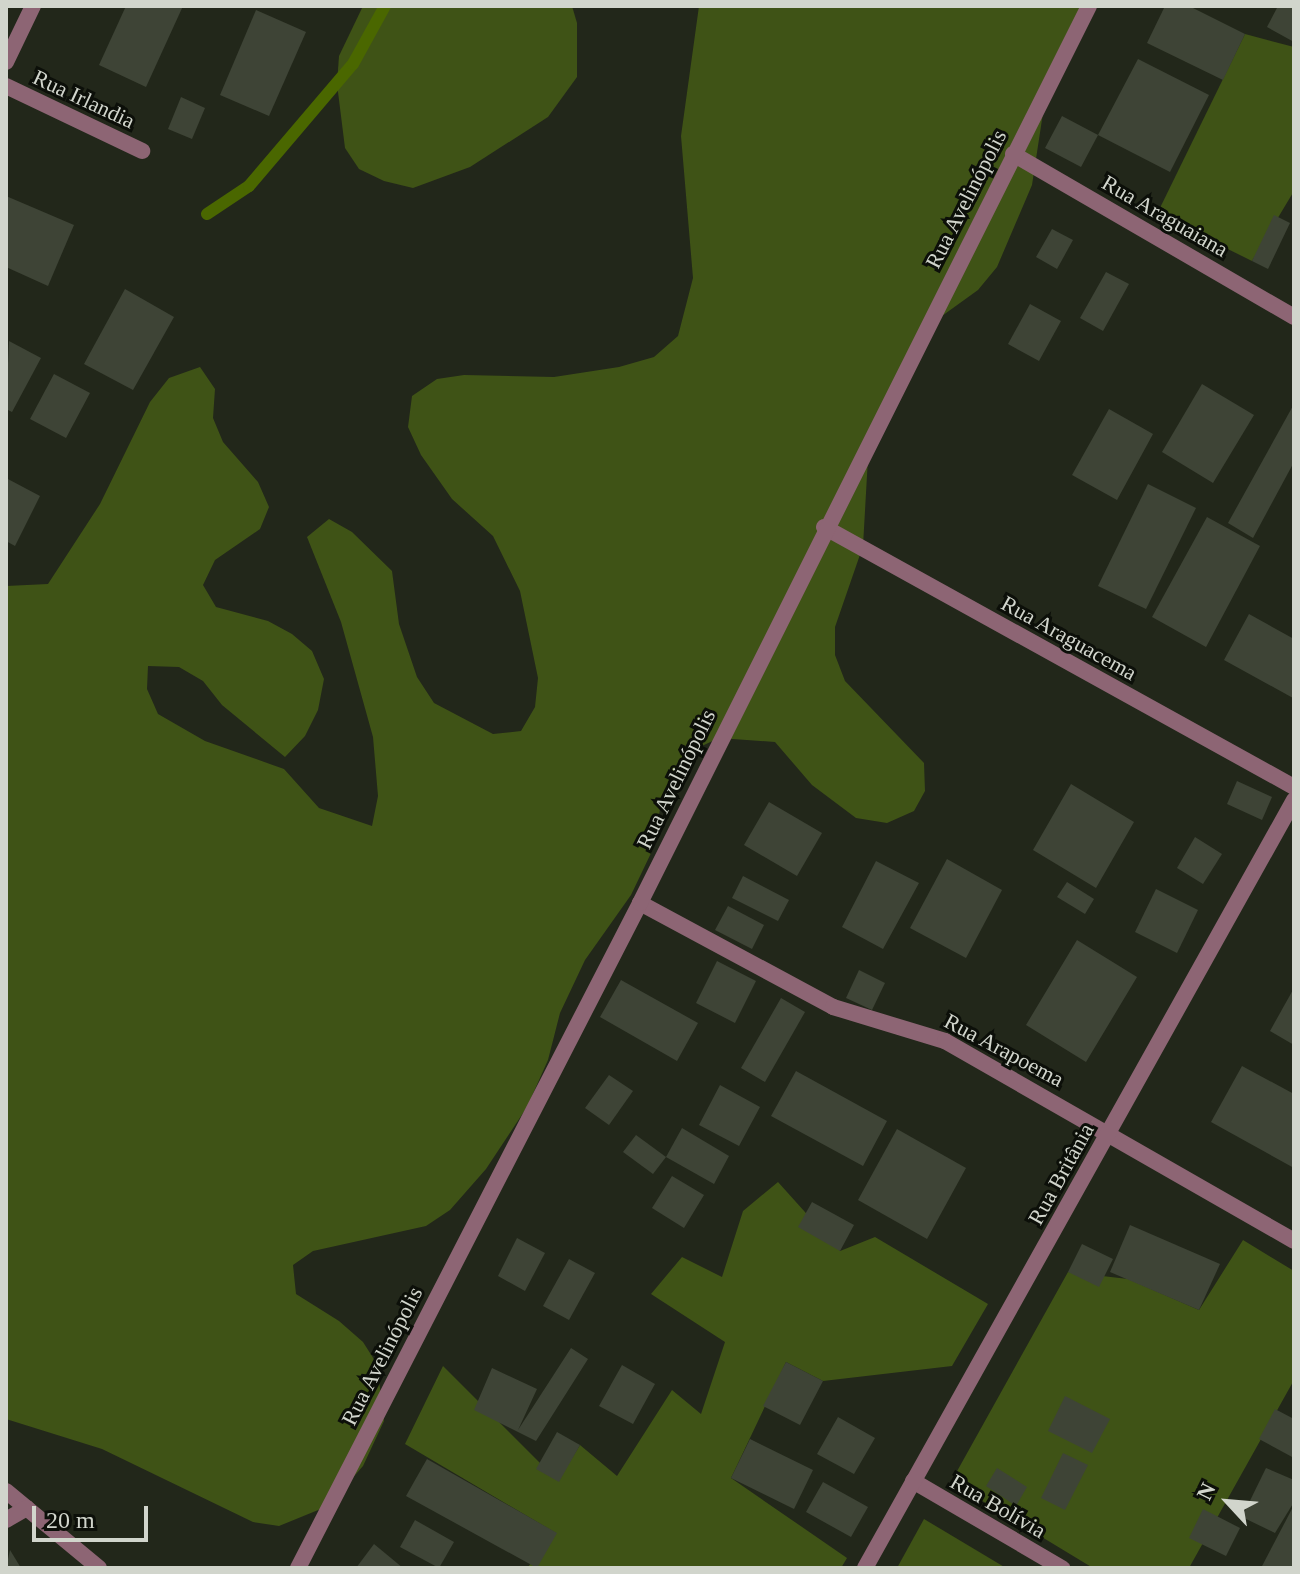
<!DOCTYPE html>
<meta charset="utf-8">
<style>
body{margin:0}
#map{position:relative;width:1300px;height:1574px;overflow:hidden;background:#22271a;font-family:Georgia,serif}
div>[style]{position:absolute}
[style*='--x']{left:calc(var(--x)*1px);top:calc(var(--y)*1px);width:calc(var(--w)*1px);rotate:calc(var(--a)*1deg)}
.green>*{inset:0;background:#3f5316}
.stream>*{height:12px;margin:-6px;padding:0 6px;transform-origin:6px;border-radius:6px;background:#4a6700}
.building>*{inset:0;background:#3e4436}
.minor>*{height:16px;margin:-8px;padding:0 8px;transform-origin:8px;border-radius:8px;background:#8d6574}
span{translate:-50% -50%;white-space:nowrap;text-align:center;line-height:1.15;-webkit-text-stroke:6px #0c0f09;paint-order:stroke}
.street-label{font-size:22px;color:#d1d5cc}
.frame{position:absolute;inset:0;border:8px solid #d1d5cc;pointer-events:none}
.north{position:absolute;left:1188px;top:1462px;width:80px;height:80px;-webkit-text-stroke:6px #0c0f09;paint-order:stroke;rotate:296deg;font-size:22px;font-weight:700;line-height:32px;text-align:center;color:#d1d5cc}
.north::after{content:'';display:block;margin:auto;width:28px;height:36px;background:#d1d5cc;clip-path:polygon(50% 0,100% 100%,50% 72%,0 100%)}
.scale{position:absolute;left:32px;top:1506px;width:116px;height:36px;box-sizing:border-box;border:4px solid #d1d5cc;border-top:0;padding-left:10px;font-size:24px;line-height:28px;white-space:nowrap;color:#d1d5cc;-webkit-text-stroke:6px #0c0f09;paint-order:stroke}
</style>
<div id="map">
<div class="green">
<i style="clip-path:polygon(363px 6px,572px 6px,577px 23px,577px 77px,548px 117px,470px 167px,413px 188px,384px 181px,359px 169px,345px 148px,337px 84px,339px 56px)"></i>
<i style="clip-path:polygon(699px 6px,1090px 6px,1045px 100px,1032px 185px,997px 267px,978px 290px,935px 321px,868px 458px,863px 546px,835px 627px,835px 655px,845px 681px,924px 763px,925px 791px,914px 811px,887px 823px,856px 818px,812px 785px,775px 742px,719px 738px,689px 752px,662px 798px,653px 849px,631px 895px,585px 960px,560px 1013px,548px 1060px,527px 1107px,486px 1169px,450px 1210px,426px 1226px,313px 1251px,293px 1265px,296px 1294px,339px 1321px,363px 1342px,377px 1364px,384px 1421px,363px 1466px,328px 1506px,279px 1526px,253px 1522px,102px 1449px,6px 1419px,6px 586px,48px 584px,100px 504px,150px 402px,169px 378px,200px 367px,215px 389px,213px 418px,223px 442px,258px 482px,269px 507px,260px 529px,215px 560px,203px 585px,216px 607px,268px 621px,292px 634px,312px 651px,324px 679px,318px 710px,305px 736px,285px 757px,222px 705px,203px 681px,179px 667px,148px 666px,147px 689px,158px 714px,205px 741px,284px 769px,319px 808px,372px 826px,378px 796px,373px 737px,341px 622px,307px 537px,329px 519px,352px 532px,392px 571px,399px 624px,417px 677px,434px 703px,493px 734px,521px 731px,535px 707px,538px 678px,520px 591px,493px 536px,452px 499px,421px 455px,408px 427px,412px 396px,437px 379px,464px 375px,554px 377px,619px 367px,654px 357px,678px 336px,693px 278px,681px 136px)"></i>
<i style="clip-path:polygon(1245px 34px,1294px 47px,1294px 191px,1252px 261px,1157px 214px)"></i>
<i style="clip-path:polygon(778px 1182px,840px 1251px,875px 1237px,988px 1304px,952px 1366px,823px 1381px,786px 1362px,731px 1478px,847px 1558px,841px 1568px,527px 1568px,556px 1533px,405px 1444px,443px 1366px,558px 1481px,580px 1445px,617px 1476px,672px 1390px,701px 1414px,725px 1342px,651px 1294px,682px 1257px,722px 1277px,743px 1211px)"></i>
<i style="clip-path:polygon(1243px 1240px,1294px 1271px,1294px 1380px,1189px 1568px,1093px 1568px,951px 1482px,1068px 1272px,1128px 1279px,1199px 1310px)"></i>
<i style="clip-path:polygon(924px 1519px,1006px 1568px,897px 1568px)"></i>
</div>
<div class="stream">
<i style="--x:207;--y:214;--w:50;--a:-33.7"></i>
<i style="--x:249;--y:186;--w:160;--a:-49.6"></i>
<i style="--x:353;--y:64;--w:66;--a:-61.1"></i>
</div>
<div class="building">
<i style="clip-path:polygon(126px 6px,183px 6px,146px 87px,99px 65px)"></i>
<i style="clip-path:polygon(1165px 6px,1189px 6px,1245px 34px,1223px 80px,1147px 43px)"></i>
<i style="clip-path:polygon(1278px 6px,1294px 6px,1294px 42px,1267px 27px)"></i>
<i style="clip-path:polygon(256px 10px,306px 32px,269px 116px,220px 95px)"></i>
<i style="clip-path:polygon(1138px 59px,1209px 95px,1170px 172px,1098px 135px)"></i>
<i style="clip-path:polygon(181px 97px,205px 108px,192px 139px,168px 129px)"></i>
<i style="clip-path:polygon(1062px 116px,1098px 135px,1081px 167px,1045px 148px)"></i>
<i style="clip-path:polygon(6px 196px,74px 225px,48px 286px,6px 267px)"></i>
<i style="clip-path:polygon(1274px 215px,1290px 223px,1268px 269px,1252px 261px)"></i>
<i style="clip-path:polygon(1052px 229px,1073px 240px,1057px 269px,1036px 257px)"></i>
<i style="clip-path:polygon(1106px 272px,1129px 284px,1103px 331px,1080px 318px)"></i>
<i style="clip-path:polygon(125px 289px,174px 317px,133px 390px,84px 364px)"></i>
<i style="clip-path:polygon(1030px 304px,1061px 321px,1039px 361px,1008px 344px)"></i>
<i style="clip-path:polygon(9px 341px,41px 358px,12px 412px,6px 409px)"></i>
<i style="clip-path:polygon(54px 374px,90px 393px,66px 438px,30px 419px)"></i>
<i style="clip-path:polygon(1202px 384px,1254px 415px,1213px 483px,1162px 452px)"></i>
<i style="clip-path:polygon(1294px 404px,1294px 462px,1253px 538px,1228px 523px)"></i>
<i style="clip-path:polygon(1109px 409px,1153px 434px,1117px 500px,1072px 475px)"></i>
<i style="clip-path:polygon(6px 478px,40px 496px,15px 546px,6px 541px)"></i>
<i style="clip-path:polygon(1148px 484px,1196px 508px,1146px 609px,1098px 586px)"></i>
<i style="clip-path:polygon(1207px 517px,1260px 546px,1206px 647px,1152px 617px)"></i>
<i style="clip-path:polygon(1249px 614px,1294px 639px,1293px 698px,1224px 660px)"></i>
<i style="clip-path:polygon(1237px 781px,1272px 797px,1262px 820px,1227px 804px)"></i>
<i style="clip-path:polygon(1071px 784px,1134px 822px,1096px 888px,1033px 850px)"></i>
<i style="clip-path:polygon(769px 802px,822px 833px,797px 876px,744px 845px)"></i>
<i style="clip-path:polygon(1195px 837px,1222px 854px,1203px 884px,1177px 868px)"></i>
<i style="clip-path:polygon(947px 859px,1002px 890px,966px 958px,910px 928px)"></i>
<i style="clip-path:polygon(876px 861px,919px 883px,883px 949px,842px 927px)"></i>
<i style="clip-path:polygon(743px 876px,789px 900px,778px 921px,732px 898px)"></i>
<i style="clip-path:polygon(1067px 882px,1094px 899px,1085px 914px,1057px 897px)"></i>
<i style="clip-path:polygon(1156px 889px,1198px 910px,1177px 953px,1135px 932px)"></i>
<i style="clip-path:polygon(728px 906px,764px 925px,752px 949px,715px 930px)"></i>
<i style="clip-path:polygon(1077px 940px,1137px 977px,1086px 1062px,1026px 1025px)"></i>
<i style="clip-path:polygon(717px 961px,756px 981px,735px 1023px,696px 1003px)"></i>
<i style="clip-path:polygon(859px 970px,885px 983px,872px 1010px,846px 998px)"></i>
<i style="clip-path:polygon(621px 980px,698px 1023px,677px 1061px,600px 1017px)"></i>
<i style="clip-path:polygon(1294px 988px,1294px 1045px,1270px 1031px)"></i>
<i style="clip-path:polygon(781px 998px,805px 1012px,765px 1082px,741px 1068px)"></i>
<i style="clip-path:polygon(1242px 1066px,1294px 1094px,1294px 1168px,1211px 1122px)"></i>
<i style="clip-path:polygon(796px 1071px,887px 1121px,863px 1166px,771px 1116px)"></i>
<i style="clip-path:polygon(609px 1075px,633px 1091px,609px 1125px,585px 1108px)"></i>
<i style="clip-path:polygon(720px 1085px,760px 1107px,739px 1146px,699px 1125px)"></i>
<i style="clip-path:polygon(682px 1128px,729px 1156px,714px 1184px,666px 1157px)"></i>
<i style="clip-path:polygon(897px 1129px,966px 1168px,927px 1239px,858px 1200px)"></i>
<i style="clip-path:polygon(636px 1135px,666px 1157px,653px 1174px,623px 1152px)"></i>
<i style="clip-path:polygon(672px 1176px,704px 1195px,684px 1228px,652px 1208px)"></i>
<i style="clip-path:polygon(812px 1202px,854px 1225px,840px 1251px,798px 1227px)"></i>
<i style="clip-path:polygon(1130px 1225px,1220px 1264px,1199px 1310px,1110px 1272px)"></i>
<i style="clip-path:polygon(517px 1238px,545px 1253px,525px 1291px,498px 1276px)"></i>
<i style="clip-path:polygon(1082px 1244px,1113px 1259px,1099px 1287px,1068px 1272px)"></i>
<i style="clip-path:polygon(569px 1259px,595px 1273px,569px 1320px,543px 1306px)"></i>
<i style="clip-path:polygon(571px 1348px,588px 1359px,536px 1441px,474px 1410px,492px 1368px,537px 1389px,518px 1430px)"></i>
<i style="clip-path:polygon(786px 1362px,823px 1381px,800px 1425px,763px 1406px)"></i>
<i style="clip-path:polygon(622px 1365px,655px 1384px,633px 1424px,599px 1406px)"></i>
<i style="clip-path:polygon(1065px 1396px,1110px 1419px,1092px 1453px,1048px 1431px)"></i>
<i style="clip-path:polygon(1275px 1409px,1294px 1419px,1294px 1458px,1259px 1439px)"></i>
<i style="clip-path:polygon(838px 1417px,875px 1438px,854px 1474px,817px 1454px)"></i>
<i style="clip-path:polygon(557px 1432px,580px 1445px,559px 1482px,536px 1469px)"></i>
<i style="clip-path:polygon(750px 1439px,813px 1470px,794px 1509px,731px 1478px)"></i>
<i style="clip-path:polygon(1063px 1453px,1088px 1465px,1065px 1510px,1041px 1498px)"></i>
<i style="clip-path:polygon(427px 1459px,557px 1533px,537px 1568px,406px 1496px)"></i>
<i style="clip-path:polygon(997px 1468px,1027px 1487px,1016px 1506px,986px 1486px)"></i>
<i style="clip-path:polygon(1266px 1468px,1294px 1480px,1294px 1502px,1275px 1533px,1242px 1517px)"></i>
<i style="clip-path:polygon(823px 1482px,868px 1507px,851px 1537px,806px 1512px)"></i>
<i style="clip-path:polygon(1294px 1505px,1294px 1568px,1261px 1568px)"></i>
<i style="clip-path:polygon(1203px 1509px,1240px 1528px,1226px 1556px,1189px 1538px)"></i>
<i style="clip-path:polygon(415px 1520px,454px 1542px,439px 1568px,400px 1547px)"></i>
<i style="clip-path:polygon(374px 1544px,403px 1568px,356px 1568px)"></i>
<i style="clip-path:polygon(10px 1550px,21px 1568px,6px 1568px)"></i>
</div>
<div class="minor">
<i style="--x:6;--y:62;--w:62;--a:-64.3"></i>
<i style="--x:6;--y:86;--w:151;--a:25.5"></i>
<i style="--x:1013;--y:154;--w:325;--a:30.1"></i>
<i style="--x:824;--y:527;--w:537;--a:28.95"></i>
<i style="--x:640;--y:903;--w:219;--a:28.3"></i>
<i style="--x:833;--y:1007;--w:117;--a:16.9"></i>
<i style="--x:945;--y:1041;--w:402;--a:29.8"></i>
<i style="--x:913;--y:1481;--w:173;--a:30.3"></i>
<i style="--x:6;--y:1491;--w:121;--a:39.6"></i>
<i style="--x:6;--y:1520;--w:24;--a:-30"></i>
<i style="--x:298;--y:1568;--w:748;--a:-62.78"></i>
<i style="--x:640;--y:903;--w:1003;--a:-63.41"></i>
<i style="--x:865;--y:1568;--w:880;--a:-60.81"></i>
</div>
<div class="street-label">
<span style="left:84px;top:99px;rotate:25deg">Rua Irlandia</span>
<span style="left:966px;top:199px;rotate:-63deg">Rua Avelinópolis</span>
<span style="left:1165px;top:216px;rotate:30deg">Rua Araguaiana</span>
<span style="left:1069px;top:638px;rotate:29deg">Rua Araguacema</span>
<span style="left:676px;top:779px;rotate:-64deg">Rua Avelinópolis</span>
<span style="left:1004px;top:1050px;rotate:28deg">Rua Arapoema</span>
<span style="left:1061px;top:1174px;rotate:-61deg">Rua Britânia</span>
<span style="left:382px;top:1356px;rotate:-63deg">Rua Avelinópolis</span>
<span style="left:998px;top:1506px;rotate:30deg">Rua Bolívia</span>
</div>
<div class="frame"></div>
<div class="north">N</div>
<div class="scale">20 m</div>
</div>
